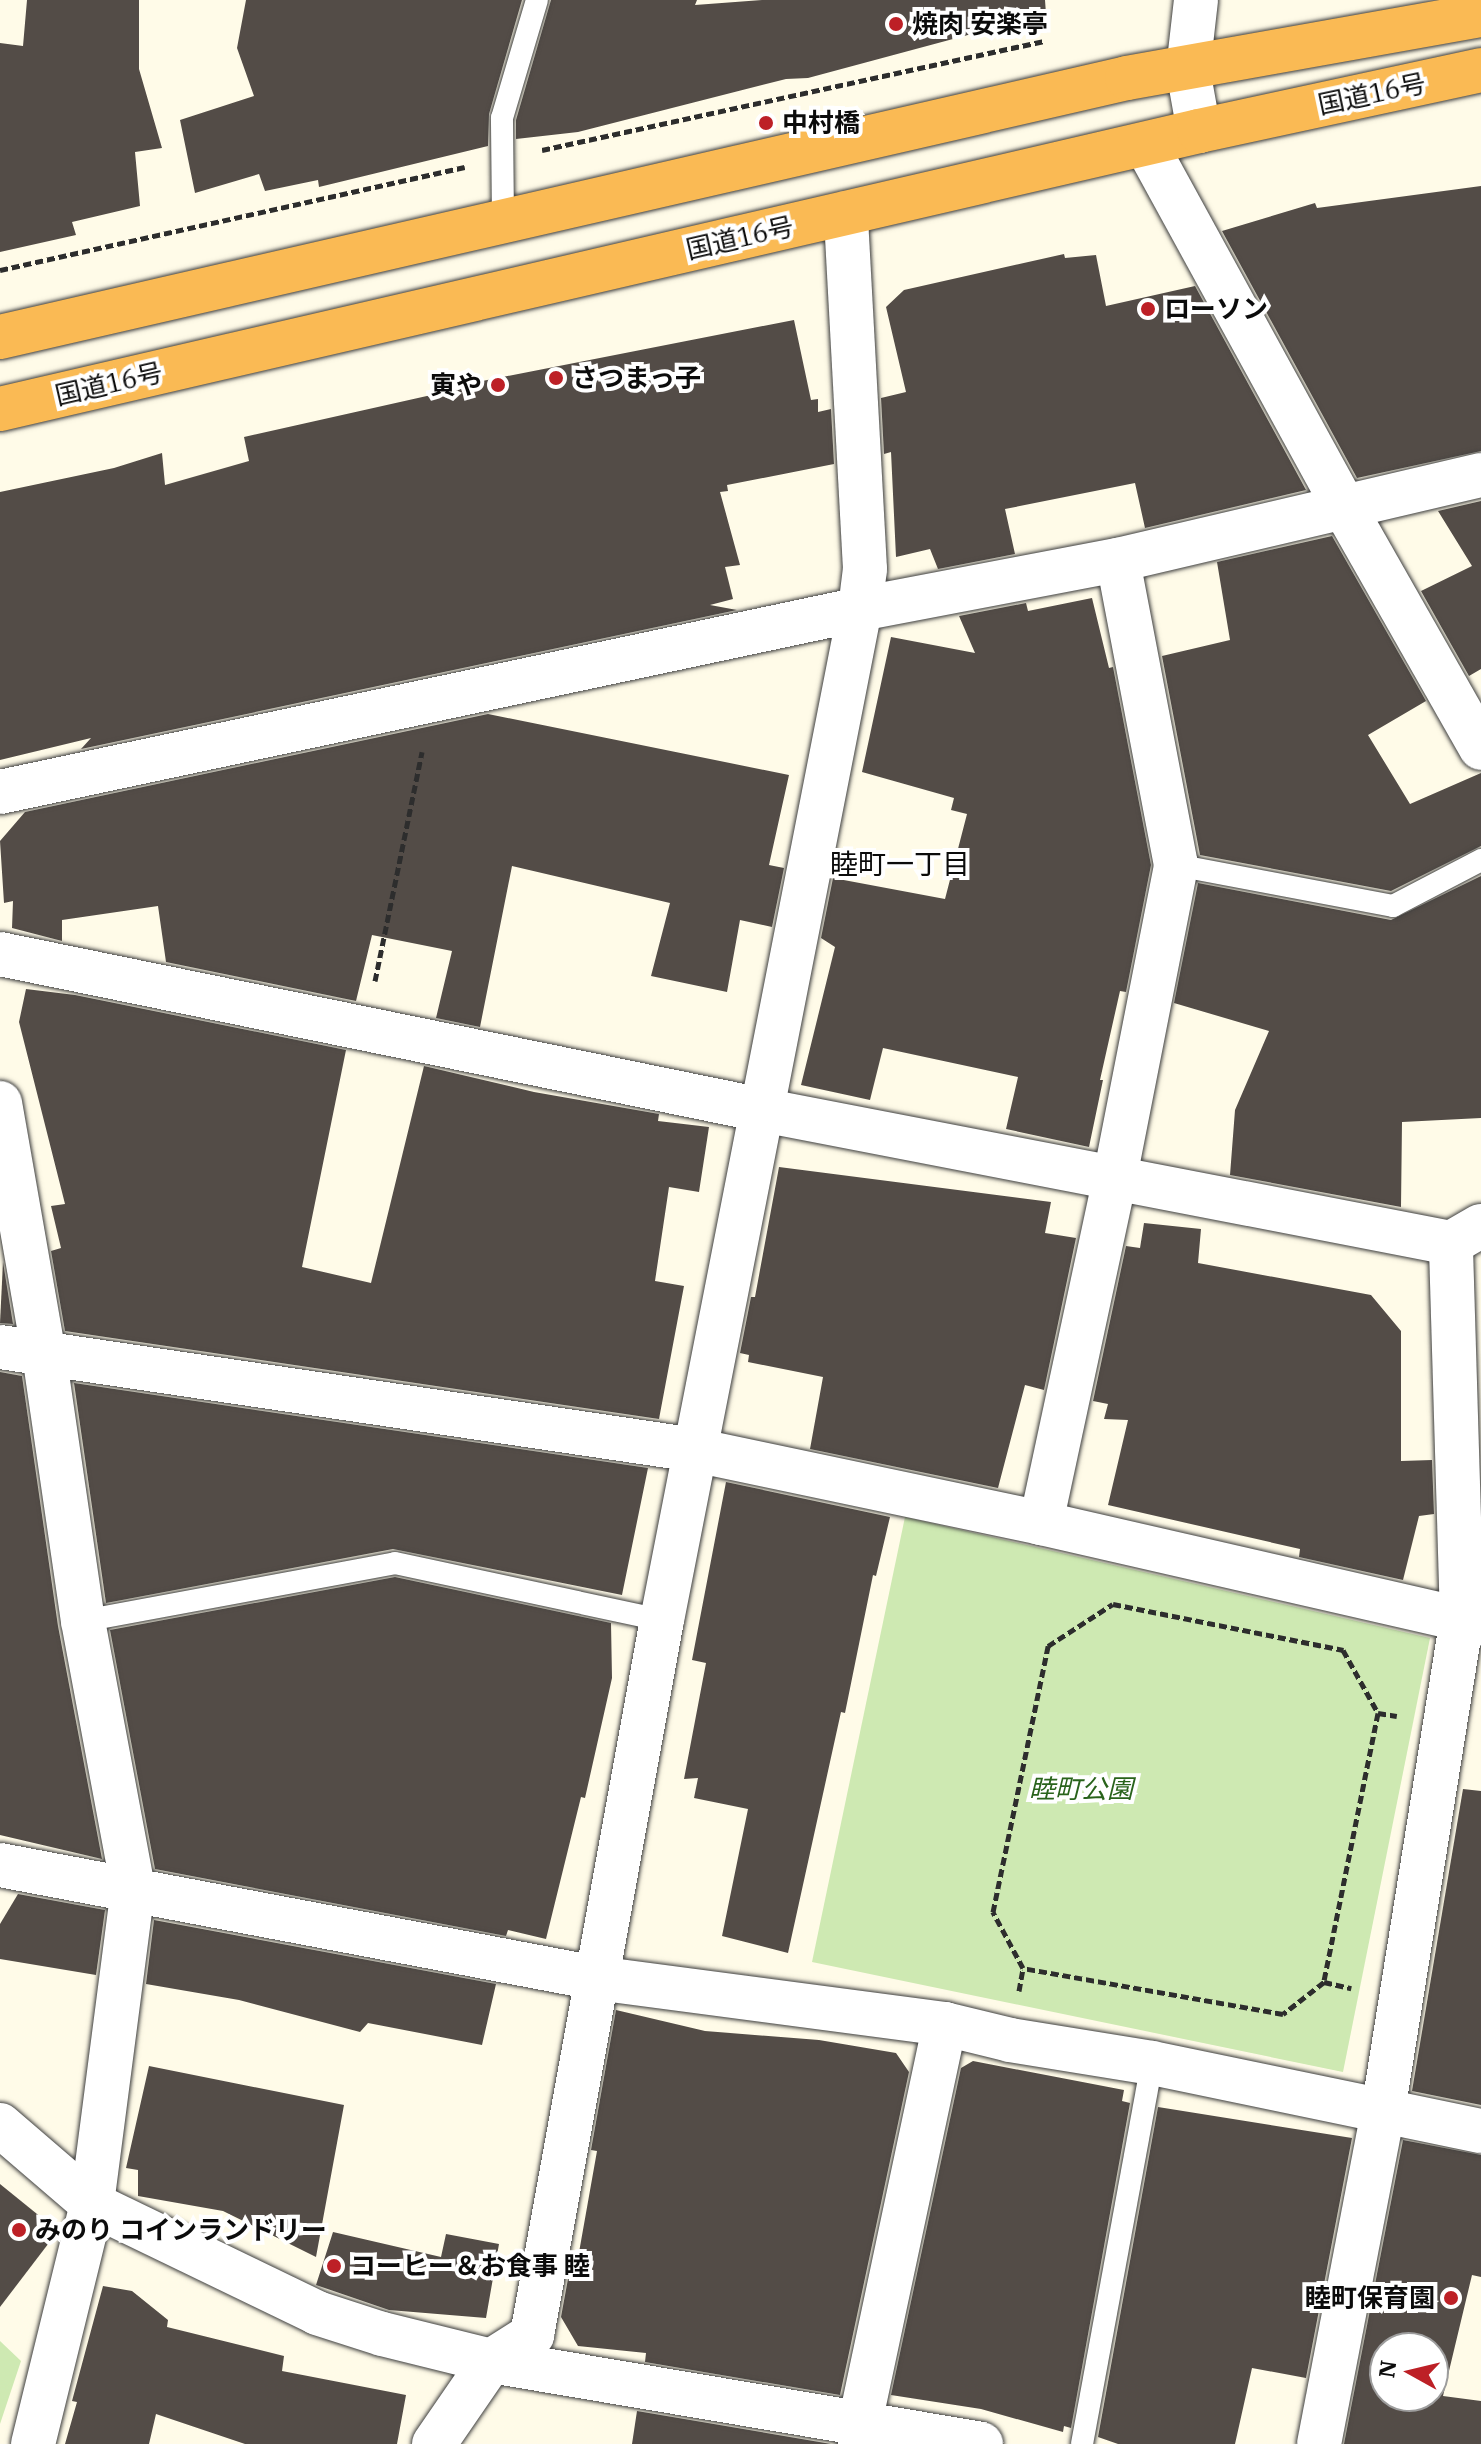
<!DOCTYPE html>
<meta charset="utf-8">
<style>
body{margin:0}
#map{position:relative;width:1481px;height:2444px;overflow:hidden;background:#fffbe8;font-family:"IBM Plex Serif","Noto Sans JP",serif}
div>[style]{position:absolute}
[style*='--x']{left:calc(var(--x)*1px);top:calc(var(--y)*1px);width:calc(var(--w)*1px);rotate:calc(var(--a)*1deg)}
.green>*{inset:0;background:#cee9b2}
.building>*{inset:0;background:#534c47}
.path>*{height:5px;margin-top:-2.5px;transform-origin:0;background:repeating-linear-gradient(90deg,#2d2d2d 0 8px,transparent 0 12px)}
.roads{filter:drop-shadow(0 0 2px #3e3e3e) drop-shadow(0 0 2px #3e3e3e)}
.service>*{height:22px;margin:-11px;padding:0 11px;transform-origin:11px;border-radius:11px;background:#fff}
.minor>*{height:44px;margin:-22px;padding:0 22px;transform-origin:22px;border-radius:22px;background:#fff}
.tertiary>*{height:44px;margin:-22px;padding:0 22px;transform-origin:22px;border-radius:22px;background:#fff}
.trunk>*{height:44px;margin:-22px;padding:0 22px;transform-origin:22px;border-radius:22px;background:#faba54}
.dots>*{width:22px;height:22px;translate:-50% -50%;box-sizing:border-box;border:4px solid #fff;border-radius:50%}
span{translate:-50% -50%;white-space:nowrap;text-align:center;line-height:1.15;-webkit-text-stroke:8px #fff;paint-order:stroke}
.poi-label{font-size:26px;color:#0b0b0b;font-weight:700}
.left{translate:0 -50%;text-align:left}
.right{translate:-100% -50%;text-align:right}
.street-label{font-size:26px;color:#0b0b0b}
.park-label{font-size:26px;color:#29631b;font-style:italic}
.neighbourhood-label{font-size:28px;color:#0b0b0b}
.north{position:absolute;left:1369px;top:2332px;width:80px;height:80px;box-sizing:border-box;background:#fff;border:2px solid #9d9d9d;border-radius:50%;rotate:278deg;font-size:22px;font-weight:700;line-height:32px;text-align:center;color:#0b0b0b}
.north::after{content:'';display:block;margin:auto;width:28px;height:36px;background:#bd2026;clip-path:polygon(50% 0,100% 100%,50% 72%,0 100%)}
</style>
<div id="map">
<div class="green">
<i style="clip-path:polygon(905px 1517px,1430px 1638px,1343px 2072px,812px 1962px)"></i>
<i style="clip-path:polygon(0 2341px,21px 2361px,0 2424px)"></i>
</div>
<div class="building">
<i style="clip-path:polygon(27px 0,139px 0,139px 69px,162px 148px,135px 152px,140px 206px,72px 222px,76px 235px,0 252px,0 43px,23px 46px)"></i>
<i style="clip-path:polygon(246px 0,522px 0,489px 114px,488px 146px,319px 187px,318px 180px,265px 191px,259px 174px,195px 193px,180px 120px,254px 96px,237px 48px)"></i>
<i style="clip-path:polygon(551px 0,697px 0,695px 5px,762px 0,1045px 0,1046px 14px,808px 78px,786px 79px,578px 132px,516px 139px,516px 120px)"></i>
<i style="clip-path:polygon(1481px 186px,1481px 451px,1357px 478px,1222px 231px,1315px 203px,1317px 208px)"></i>
<i style="clip-path:polygon(1064px 254px,1065px 258px,1096px 255px,1106px 306px,1195px 286px,1306px 490px,1145px 528px,1135px 483px,1005px 509px,1015px 554px,938px 569px,930px 549px,896px 557px,891px 452px,884px 454px,881px 398px,906px 392px,886px 307px,904px 290px)"></i>
<i style="clip-path:polygon(794px 320px,811px 400px,818px 399px,818px 412px,831px 409px,834px 464px,727px 485px,728px 491px,720px 492px,740px 565px,725px 567px,733px 599px,710px 605px,737px 610px,81px 749px,91px 738px,0 760px,0 492px,114px 468px,162px 453px,165px 485px,249px 461px,244px 437px,467px 387px,467px 384px)"></i>
<i style="clip-path:polygon(1481px 501px,1481px 669px,1469px 676px,1421px 591px,1472px 566px,1438px 511px)"></i>
<i style="clip-path:polygon(1332px 536px,1426px 701px,1368px 735px,1410px 804px,1481px 773px,1481px 846px,1391px 891px,1200px 855px,1162px 656px,1230px 640px,1217px 562px)"></i>
<i style="clip-path:polygon(1092px 598px,1109px 668px,1113px 667px,1151px 865px,1126px 992px,1120px 991px,1100px 1080px,1103px 1080px,1089px 1147px,1006px 1129px,1018px 1077px,883px 1048px,870px 1100px,801px 1085px,835px 947px,821px 938px,833px 878px,945px 899px,967px 814px,951px 810px,954px 798px,862px 772px,891px 637px,975px 653px,959px 616px,1026px 603px,1028px 611px)"></i>
<i style="clip-path:polygon(488px 714px,789px 775px,769px 865px,784px 868px,772px 927px,740px 920px,727px 992px,651px 976px,670px 903px,512px 866px,480px 1027px,436px 1018px,452px 951px,372px 935px,356px 1001px,166px 962px,158px 906px,62px 920px,62px 941px,12px 928px,13px 901px,4px 903px,0 841px,25px 812px)"></i>
<i style="clip-path:polygon(1481px 876px,1481px 1118px,1402px 1122px,1401px 1207px,1230px 1175px,1235px 1110px,1269px 1031px,1174px 1003px,1198px 883px,1391px 920px)"></i>
<i style="clip-path:polygon(26px 989px,75px 995px,346px 1050px,302px 1267px,371px 1283px,424px 1066px,534px 1092px,659px 1114px,658px 1121px,709px 1127px,699px 1192px,669px 1187px,655px 1281px,684px 1286px,659px 1419px,65px 1331px,51px 1251px,61px 1248px,51px 1206px,65px 1204px,19px 1022px)"></i>
<i style="clip-path:polygon(779px 1167px,1051px 1202px,1045px 1233px,1076px 1238px,1044px 1390px,1025px 1385px,998px 1488px,810px 1449px,823px 1377px,748px 1362px,749px 1355px,740px 1353px,751px 1297px,755px 1297px)"></i>
<i style="clip-path:polygon(1144px 1223px,1201px 1229px,1198px 1263px,1371px 1295px,1401px 1331px,1401px 1461px,1432px 1460px,1434px 1514px,1419px 1516px,1403px 1580px,1299px 1557px,1300px 1549px,1108px 1505px,1128px 1420px,1104px 1419px,1108px 1404px,1093px 1401px,1126px 1246px,1140px 1248px)"></i>
<i style="clip-path:polygon(3px 1262px,13px 1324px,0 1323px)"></i>
<i style="clip-path:polygon(0 1372px,22px 1376px,58px 1626px,102px 1859px,0 1835px)"></i>
<i style="clip-path:polygon(74px 1383px,648px 1468px,622px 1595px,393px 1549px,106px 1603px)"></i>
<i style="clip-path:polygon(726px 1482px,890px 1517px,876px 1576px,873px 1575px,845px 1713px,841px 1712px,788px 1953px,722px 1936px,748px 1809px,694px 1798px,698px 1778px,684px 1779px,706px 1663px,692px 1660px)"></i>
<i style="clip-path:polygon(395px 1577px,611px 1623px,612px 1678px,585px 1798px,581px 1797px,546px 1939px,508px 1930px,506px 1936px,155px 1869px,110px 1630px)"></i>
<i style="clip-path:polygon(1463px 1789px,1481px 1791px,1481px 2105px,1412px 2091px)"></i>
<i style="clip-path:polygon(18px 1894px,105px 1910px,96px 1975px,0 1959px,0 1924px)"></i>
<i style="clip-path:polygon(154px 1920px,496px 1984px,482px 2045px,368px 2023px,360px 2032px,239px 2000px,146px 1984px)"></i>
<i style="clip-path:polygon(616px 2010px,705px 2031px,819px 2040px,896px 2053px,909px 2072px,840px 2395px,645px 2362px,646px 2353px,578px 2346px,561px 2317px,572px 2257px,578px 2258px,597px 2151px,591px 2150px)"></i>
<i style="clip-path:polygon(973px 2061px,1124px 2090px,1122px 2101px,1130px 2103px,1071px 2428px,1064px 2426px,1063px 2432px,981px 2409px,891px 2395px,961px 2068px)"></i>
<i style="clip-path:polygon(149px 2066px,344px 2105px,316px 2257px,223px 2211px,138px 2196px,138px 2170px,126px 2168px)"></i>
<i style="clip-path:polygon(1158px 2107px,1352px 2138px,1306px 2378px,1252px 2368px,1235px 2444px,1118px 2444px,1098px 2437px)"></i>
<i style="clip-path:polygon(evenodd,1403px 2140px,1481px 2155px,1481px 2277px,1472px 2275px,1443px 2396px,1481px 2401px,1481px 2444px,1344px 2444px,1403px 2140px,1385px 2348px,1433px 2348px,1433px 2396px,1385px 2396px,1385px 2348px)"></i>
<i style="clip-path:polygon(0 2184px,58px 2231px,0 2307px)"></i>
<i style="clip-path:polygon(333px 2232px,441px 2257px,446px 2234px,499px 2244px,486px 2318px,389px 2310px,316px 2285px)"></i>
<i style="clip-path:polygon(103px 2286px,132px 2291px,168px 2320px,167px 2327px,284px 2356px,282px 2371px,406px 2395px,397px 2444px,245px 2444px,156px 2414px,149px 2444px,65px 2444px,77px 2402px,72px 2401px)"></i>
<i style="clip-path:polygon(637px 2411px,831px 2444px,632px 2444px)"></i>
</div>
<div class="path">
<i style="--x:542;--y:150;--w:514;--a:-12.25"></i>
<i style="--x:0;--y:270;--w:476;--a:-12.5"></i>
<i style="--x:375;--y:981;--w:234;--a:-78.4"></i>
<i style="--x:1113;--y:1604;--w:235;--a:11.3"></i>
<i style="--x:1343;--y:1650;--w:72;--a:60.9"></i>
<i style="--x:1378;--y:1713;--w:274;--a:101.4"></i>
<i style="--x:1324;--y:1982;--w:52;--a:142"></i>
<i style="--x:1283;--y:2014;--w:264;--a:-170"></i>
<i style="--x:1023;--y:1968;--w:64;--a:-118.2"></i>
<i style="--x:993;--y:1912;--w:272;--a:-78.3"></i>
<i style="--x:1048;--y:1646;--w:77;--a:-32.9"></i>
<i style="--x:1378;--y:1713;--w:19;--a:9"></i>
<i style="--x:1324;--y:1982;--w:28;--a:13"></i>
<i style="--x:1019;--y:1991;--w:23;--a:-80"></i>
</div>
<div class="roads">
<div class="service">
<i style="--x:503;--y:219;--w:101;--a:-90.6"></i>
<i style="--x:502;--y:118;--w:123;--a:-73.5"></i>
<i style="--x:1176;--y:865;--w:221;--a:10.7"></i>
<i style="--x:1393;--y:906;--w:99;--a:-27.6"></i>
<i style="--x:83;--y:1621;--w:317;--a:-10.5"></i>
<i style="--x:395;--y:1563;--w:273;--a:12.1"></i>
<i style="--x:1082;--y:2444;--w:387;--a:-79.6"></i>
</div>
<div class="minor">
<i style="--x:1146;--y:145;--w:413;--a:61.3"></i>
<i style="--x:1344;--y:507;--w:277;--a:60.4"></i>
<i style="--x:0;--y:792;--w:879;--a:-12.01"></i>
<i style="--x:860;--y:609;--w:263;--a:-10.8"></i>
<i style="--x:1118;--y:560;--w:373;--a:-13.2"></i>
<i style="--x:0;--y:954;--w:778;--a:11.57"></i>
<i style="--x:762;--y:1110;--w:702;--a:10.93"></i>
<i style="--x:1451;--y:1243;--w:34;--a:-30"></i>
<i style="--x:0;--y:1103;--w:255;--a:80.1"></i>
<i style="--x:44;--y:1354;--w:270;--a:81.7"></i>
<i style="--x:83;--y:1621;--w:272;--a:79.4"></i>
<i style="--x:133;--y:1888;--w:319;--a:97.4"></i>
<i style="--x:92;--y:2204;--w:247;--a:103.8"></i>
<i style="--x:0;--y:1347;--w:703;--a:8.43"></i>
<i style="--x:695;--y:1450;--w:354;--a:11.9"></i>
<i style="--x:1041;--y:1523;--w:451;--a:12.9"></i>
<i style="--x:1041;--y:1523;--w:354;--a:-77.9"></i>
<i style="--x:1115;--y:1177;--w:318;--a:-78.9"></i>
<i style="--x:1176;--y:865;--w:310;--a:-100.8"></i>
<i style="--x:0;--y:1865;--w:607;--a:10.74"></i>
<i style="--x:596;--y:1978;--w:352;--a:7.5"></i>
<i style="--x:945;--y:2024;--w:67;--a:13.8"></i>
<i style="--x:1010;--y:2040;--w:144;--a:9.2"></i>
<i style="--x:1152;--y:2063;--w:336;--a:11.7"></i>
<i style="--x:434;--y:2444;--w:101;--a:-55.5"></i>
<i style="--x:491;--y:2361;--w:49;--a:-32.4"></i>
<i style="--x:532;--y:2335;--w:727;--a:-79.7"></i>
<i style="--x:662;--y:1620;--w:1030;--a:-78.92"></i>
<i style="--x:860;--y:609;--w:40;--a:-82.9"></i>
<i style="--x:865;--y:569;--w:356;--a:-93.1"></i>
<i style="--x:860;--y:2444;--w:21;--a:-90"></i>
<i style="--x:860;--y:2423;--w:408;--a:-78"></i>
<i style="--x:1319;--y:2444;--w:339;--a:-79.1"></i>
<i style="--x:1383;--y:2111;--w:498;--a:-80.9"></i>
<i style="--x:1462;--y:1619;--w:376;--a:-91.7"></i>
</div>
<div class="tertiary">
<i style="--x:1196;--y:0;--w:70;--a:96.5"></i>
<i style="--x:1188;--y:70;--w:62;--a:79.8"></i>
<i style="--x:0;--y:2125;--w:121;--a:40.7"></i>
<i style="--x:92;--y:2204;--w:250;--a:25.8"></i>
<i style="--x:317;--y:2313;--w:68;--a:17.9"></i>
<i style="--x:382;--y:2334;--w:112;--a:13.9"></i>
<i style="--x:491;--y:2361;--w:497;--a:9.6"></i>
</div>
<div class="trunk">
<i style="--x:0;--y:337;--w:1156;--a:-12.94"></i>
<i style="--x:1127;--y:78;--w:360;--a:-10.1"></i>
<i style="--x:0;--y:409;--w:1231;--a:-13.05"></i>
<i style="--x:1199;--y:131;--w:289;--a:-12.2"></i>
</div>
</div>
<div class="dots">
<i style="left:896px;top:24px;background:#bd2026"></i>
<i style="left:766px;top:123px;background:#bd2026"></i>
<i style="left:1148px;top:309px;background:#bd2026"></i>
<i style="left:556px;top:378px;background:#bd2026"></i>
<i style="left:498px;top:385px;background:#bd2026"></i>
<i style="left:19px;top:2230px;background:#bd2026"></i>
<i style="left:334px;top:2266px;background:#bd2026"></i>
<i style="left:1451px;top:2298px;background:#bd2026"></i>
</div>
<div class="poi-label">
<span class="left" style="left:912px;top:24px">焼肉 安楽亭</span>
<span class="left" style="left:782px;top:123px">中村橋</span>
<span class="left" style="left:1164px;top:309px">ローソン</span>
<span class="left" style="left:572px;top:378px">さつまっ子</span>
<span class="right" style="left:482px;top:385px">寅や</span>
<span class="left" style="left:35px;top:2230px">みのり コインランドリー</span>
<span class="left" style="left:350px;top:2266px">コーヒー＆お食事 睦</span>
<span class="right" style="left:1435px;top:2298px">睦町保育園</span>
</div>
<div class="street-label">
<span style="left:1372px;top:94px;rotate:-12deg">国道16号</span>
<span style="left:740px;top:238px;rotate:-13deg">国道16号</span>
<span style="left:109px;top:384px;rotate:-13deg">国道16号</span>
</div>
<div class="park-label">
<span style="left:1081px;top:1789px">睦町公園</span>
</div>
<div class="neighbourhood-label">
<span style="left:900px;top:864px">睦町一丁目</span>
</div>
<div class="north">N</div>
</div>
